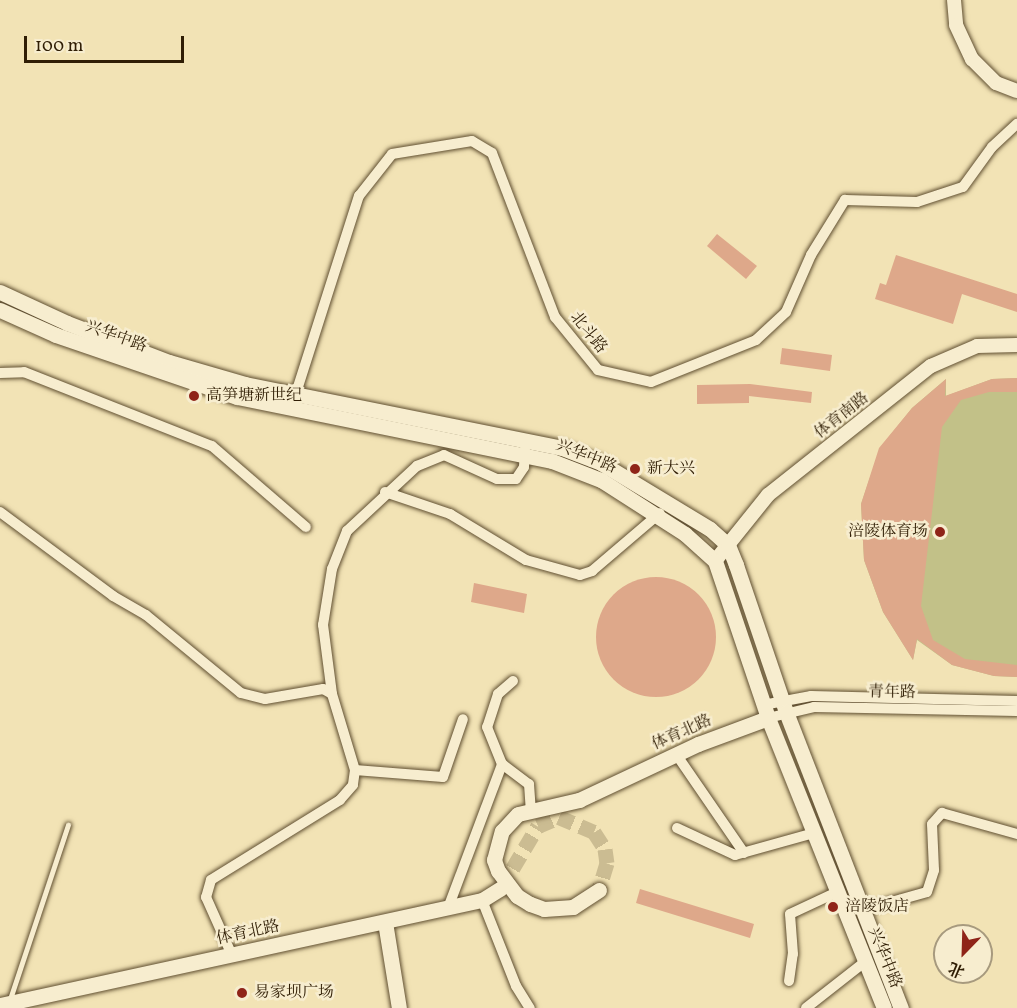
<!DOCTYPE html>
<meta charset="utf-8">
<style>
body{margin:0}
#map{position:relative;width:1017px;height:1008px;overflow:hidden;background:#f2e3b5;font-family:Vollkorn,"Noto Serif SC",serif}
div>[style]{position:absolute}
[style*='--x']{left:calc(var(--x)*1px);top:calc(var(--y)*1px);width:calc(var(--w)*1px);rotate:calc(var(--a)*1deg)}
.green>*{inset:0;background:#c2c188}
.building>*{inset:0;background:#dea88a}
.round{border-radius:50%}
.secondary-tunnel>*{height:15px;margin-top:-7.5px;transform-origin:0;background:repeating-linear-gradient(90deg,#cbbc92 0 15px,transparent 0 23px)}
.roads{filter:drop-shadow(0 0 2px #604f31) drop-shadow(0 0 2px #604f31)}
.service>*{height:5px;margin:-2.5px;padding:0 2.5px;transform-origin:2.5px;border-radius:2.5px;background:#f7edcf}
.minor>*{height:10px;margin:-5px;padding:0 5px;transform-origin:5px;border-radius:5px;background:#f7edcf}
.tertiary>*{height:14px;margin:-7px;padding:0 7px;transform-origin:7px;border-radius:7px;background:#f7edcf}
.secondary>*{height:15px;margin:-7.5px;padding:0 7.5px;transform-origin:7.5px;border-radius:7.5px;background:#f7edcf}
.dots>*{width:16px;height:16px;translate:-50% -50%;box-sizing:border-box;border:3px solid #f7edcf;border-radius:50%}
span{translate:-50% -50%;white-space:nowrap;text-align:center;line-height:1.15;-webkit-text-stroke:5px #f7edcf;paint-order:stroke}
.street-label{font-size:16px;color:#301e05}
.poi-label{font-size:16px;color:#301e05}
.left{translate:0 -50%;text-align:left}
.right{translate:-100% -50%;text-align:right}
.north{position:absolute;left:933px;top:924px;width:60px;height:60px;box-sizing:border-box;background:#f7edcf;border:2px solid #a79a7e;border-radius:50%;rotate:203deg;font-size:16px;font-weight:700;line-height:24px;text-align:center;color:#301e05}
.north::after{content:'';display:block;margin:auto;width:21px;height:27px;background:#8f2418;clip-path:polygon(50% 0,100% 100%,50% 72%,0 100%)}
.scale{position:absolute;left:24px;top:36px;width:160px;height:27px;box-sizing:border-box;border:3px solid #301e05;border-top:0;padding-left:8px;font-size:18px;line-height:21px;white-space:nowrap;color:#301e05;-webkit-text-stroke:4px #f7edcf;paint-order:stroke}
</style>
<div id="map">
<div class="green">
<i style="clip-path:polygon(1017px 378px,1017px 677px,994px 676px,952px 665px,917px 640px,913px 660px,883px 612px,864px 560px,861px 504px,880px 448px,912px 408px,946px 379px,946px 396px,992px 379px)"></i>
</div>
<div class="building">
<i style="clip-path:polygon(717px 234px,757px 266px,746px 279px,707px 246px)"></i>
<i style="clip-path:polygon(896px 255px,1017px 294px,1017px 312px,962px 294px,953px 324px,875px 299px,880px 283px,886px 285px)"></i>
<i style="clip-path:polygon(782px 348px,832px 355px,830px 371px,780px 364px)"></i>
<i style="clip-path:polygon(1017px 378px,1017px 392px,989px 392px,961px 400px,942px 427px,921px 606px,933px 640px,965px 659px,1017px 665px,1017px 677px,994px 676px,952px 665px,917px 639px,913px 660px,883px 612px,864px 560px,861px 504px,879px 448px,912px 408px,946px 379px,945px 396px,992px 379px)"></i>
<i style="clip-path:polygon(750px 384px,812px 392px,811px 403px,749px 396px,749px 403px,697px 404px,697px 385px)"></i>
<i class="round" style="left:596px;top:577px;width:120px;height:120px"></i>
<i style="clip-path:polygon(474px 583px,527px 594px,524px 613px,471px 602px)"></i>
<i style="clip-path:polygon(640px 889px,754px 924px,750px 938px,636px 903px)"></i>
</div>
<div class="secondary-tunnel">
<i style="--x:501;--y:888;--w:72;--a:-59.2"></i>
<i style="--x:538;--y:826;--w:23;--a:-23"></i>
<i style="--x:559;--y:817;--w:38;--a:23"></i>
<i style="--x:594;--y:832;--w:20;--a:57"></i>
<i style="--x:605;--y:849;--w:14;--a:82"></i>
<i style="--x:607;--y:863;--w:28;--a:107"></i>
</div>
<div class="roads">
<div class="service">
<i style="--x:9;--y:1002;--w:187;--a:-71.6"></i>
</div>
<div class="minor">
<i style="--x:0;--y:373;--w:24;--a:-2"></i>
<i style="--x:24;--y:372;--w:202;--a:21.5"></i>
<i style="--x:212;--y:446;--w:124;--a:40.8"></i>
<i style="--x:296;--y:393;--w:207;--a:-72.3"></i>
<i style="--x:359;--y:196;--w:53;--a:-51.8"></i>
<i style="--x:392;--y:154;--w:81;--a:-9.2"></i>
<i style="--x:472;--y:141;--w:23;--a:31"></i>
<i style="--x:492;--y:153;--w:176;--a:69"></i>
<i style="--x:555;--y:317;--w:68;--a:50.9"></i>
<i style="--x:598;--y:370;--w:54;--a:12.8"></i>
<i style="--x:651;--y:382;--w:113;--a:-21.8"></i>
<i style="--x:756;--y:340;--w:41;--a:-43"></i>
<i style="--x:786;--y:312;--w:62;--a:-66.3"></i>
<i style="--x:811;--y:255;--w:65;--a:-58.3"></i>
<i style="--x:845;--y:200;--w:72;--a:1.6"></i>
<i style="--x:917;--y:202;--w:48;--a:-18.1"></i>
<i style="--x:963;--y:187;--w:49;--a:-54.1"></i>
<i style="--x:992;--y:147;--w:34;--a:-43"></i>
<i style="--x:385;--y:492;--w:69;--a:18.7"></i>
<i style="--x:450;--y:514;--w:89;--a:31.2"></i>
<i style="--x:526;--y:560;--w:56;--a:15.5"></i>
<i style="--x:580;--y:575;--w:13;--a:-18"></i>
<i style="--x:592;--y:571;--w:89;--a:-40.5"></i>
<i style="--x:0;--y:512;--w:141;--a:36.6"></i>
<i style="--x:113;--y:596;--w:38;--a:30"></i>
<i style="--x:146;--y:615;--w:123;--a:39.4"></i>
<i style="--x:241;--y:693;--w:25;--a:14"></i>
<i style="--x:265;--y:699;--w:59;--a:-9.8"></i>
<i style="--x:323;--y:689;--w:10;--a:29"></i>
<i style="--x:332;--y:694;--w:79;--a:73.2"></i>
<i style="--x:355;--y:770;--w:15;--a:98"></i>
<i style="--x:353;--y:785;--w:20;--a:131"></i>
<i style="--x:340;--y:800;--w:152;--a:148.2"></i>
<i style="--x:211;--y:880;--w:18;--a:106"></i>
<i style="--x:206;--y:897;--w:64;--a:65.9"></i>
<i style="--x:513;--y:681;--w:20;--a:139"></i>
<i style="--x:498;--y:694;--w:35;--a:108"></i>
<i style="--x:487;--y:727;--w:40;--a:68"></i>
<i style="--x:502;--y:764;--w:34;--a:37"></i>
<i style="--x:529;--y:784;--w:26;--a:86"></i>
<i style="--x:332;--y:694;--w:70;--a:-97.4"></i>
<i style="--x:323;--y:625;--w:57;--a:-80.9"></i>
<i style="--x:332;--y:569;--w:41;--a:-68.5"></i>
<i style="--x:347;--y:531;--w:96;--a:-42.9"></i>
<i style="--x:417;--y:466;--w:29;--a:-22"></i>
<i style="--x:444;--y:455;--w:58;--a:24.4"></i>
<i style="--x:497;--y:479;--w:19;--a:0"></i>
<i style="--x:516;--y:479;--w:14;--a:-56"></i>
<i style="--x:524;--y:467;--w:18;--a:-87"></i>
<i style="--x:763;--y:705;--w:49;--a:-10.6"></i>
<i style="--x:811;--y:696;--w:206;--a:1.4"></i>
<i style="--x:768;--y:718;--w:47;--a:-13.4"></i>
<i style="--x:814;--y:707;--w:203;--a:1.1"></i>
<i style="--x:676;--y:754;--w:120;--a:55.5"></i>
<i style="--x:355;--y:770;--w:88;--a:4.5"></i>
<i style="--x:443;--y:777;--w:61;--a:-71"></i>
<i style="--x:677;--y:828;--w:64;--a:25"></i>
<i style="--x:735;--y:855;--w:82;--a:-15.6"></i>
<i style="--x:482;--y:900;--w:92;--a:68.4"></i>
<i style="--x:516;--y:986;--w:26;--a:58"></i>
<i style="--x:448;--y:908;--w:154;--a:-69.4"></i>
<i style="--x:863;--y:910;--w:66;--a:-15.7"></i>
<i style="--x:927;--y:892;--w:23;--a:-72"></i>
<i style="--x:934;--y:870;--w:46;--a:-92.5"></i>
<i style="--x:932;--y:824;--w:15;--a:-48"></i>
<i style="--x:942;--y:813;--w:78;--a:15.6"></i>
<i style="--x:789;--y:981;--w:27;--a:-82"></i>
<i style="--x:793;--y:954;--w:40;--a:-94.3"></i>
<i style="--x:790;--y:914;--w:52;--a:-25.1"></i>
<i style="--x:806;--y:1008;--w:76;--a:-38.1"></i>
</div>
<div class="tertiary">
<i style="--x:954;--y:0;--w:25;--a:85"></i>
<i style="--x:956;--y:25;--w:38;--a:65"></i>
<i style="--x:972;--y:59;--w:34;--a:45"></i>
<i style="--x:996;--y:83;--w:22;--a:21"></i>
<i style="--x:715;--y:561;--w:85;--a:-51.2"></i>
<i style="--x:768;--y:495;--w:208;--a:-38.4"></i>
<i style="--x:931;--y:366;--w:50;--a:-23.5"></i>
<i style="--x:977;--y:346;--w:40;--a:-1.4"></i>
</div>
<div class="secondary">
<i style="--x:0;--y:292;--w:74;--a:24.8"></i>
<i style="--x:67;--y:323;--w:109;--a:20.9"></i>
<i style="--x:169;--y:362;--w:79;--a:16.1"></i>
<i style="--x:245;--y:384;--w:323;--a:11.4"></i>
<i style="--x:562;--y:448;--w:42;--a:21"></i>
<i style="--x:601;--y:463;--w:127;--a:31.2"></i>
<i style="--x:710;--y:529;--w:24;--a:42"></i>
<i style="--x:728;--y:545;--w:22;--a:68"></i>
<i style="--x:736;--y:565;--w:155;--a:71.2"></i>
<i style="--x:786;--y:712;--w:318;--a:68.8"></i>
<i style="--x:0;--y:310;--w:61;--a:24.1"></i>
<i style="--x:56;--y:335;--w:191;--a:18.9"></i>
<i style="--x:237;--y:397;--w:321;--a:11.5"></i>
<i style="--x:552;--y:461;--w:53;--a:21.2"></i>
<i style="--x:601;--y:480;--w:100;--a:32.7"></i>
<i style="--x:685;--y:534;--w:40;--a:42"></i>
<i style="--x:715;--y:561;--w:166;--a:71.3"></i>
<i style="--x:768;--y:718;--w:312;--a:68.2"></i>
<i style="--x:599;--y:890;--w:31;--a:147"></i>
<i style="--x:573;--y:907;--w:29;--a:176"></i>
<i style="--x:544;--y:909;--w:15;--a:-160"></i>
<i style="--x:530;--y:904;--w:15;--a:-148"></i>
<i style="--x:517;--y:896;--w:31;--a:-127"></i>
<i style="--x:498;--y:871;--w:12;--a:-110"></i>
<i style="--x:494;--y:860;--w:30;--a:-75"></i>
<i style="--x:502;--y:831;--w:23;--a:-47"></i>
<i style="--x:518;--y:814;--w:63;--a:-12.9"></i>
<i style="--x:579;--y:800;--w:132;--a:-25.2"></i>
<i style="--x:698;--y:744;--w:75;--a:-20.4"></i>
<i style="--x:385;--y:922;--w:87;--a:80.8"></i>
<i style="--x:0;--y:1005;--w:493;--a:-12.3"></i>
<i style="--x:482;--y:900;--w:22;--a:-32"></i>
</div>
</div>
<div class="dots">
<i style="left:194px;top:396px;background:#8f2418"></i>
<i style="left:635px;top:469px;background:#8f2418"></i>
<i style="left:940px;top:532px;background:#8f2418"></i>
<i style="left:833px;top:907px;background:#8f2418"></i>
<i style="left:242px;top:993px;background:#8f2418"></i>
</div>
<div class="street-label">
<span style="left:588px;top:333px;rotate:51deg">北斗路</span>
<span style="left:116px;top:337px;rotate:20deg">兴华中路</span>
<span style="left:842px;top:416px;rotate:-38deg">体育南路</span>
<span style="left:586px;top:457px;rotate:22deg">兴华中路</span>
<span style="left:892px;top:693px;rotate:1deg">青年路</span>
<span style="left:682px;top:733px;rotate:-24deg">体育北路</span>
<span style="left:248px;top:933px;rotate:-12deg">体育北路</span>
<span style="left:884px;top:958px;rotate:68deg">兴华中路</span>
</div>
<div class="poi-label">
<span class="left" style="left:206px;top:396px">高笋塘新世纪</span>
<span class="left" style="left:647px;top:469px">新大兴</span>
<span class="right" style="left:928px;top:532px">涪陵体育场</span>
<span class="left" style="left:845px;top:907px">涪陵饭店</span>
<span class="left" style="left:254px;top:993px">易家坝广场</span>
</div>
<div class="north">北</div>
<div class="scale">100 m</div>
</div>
